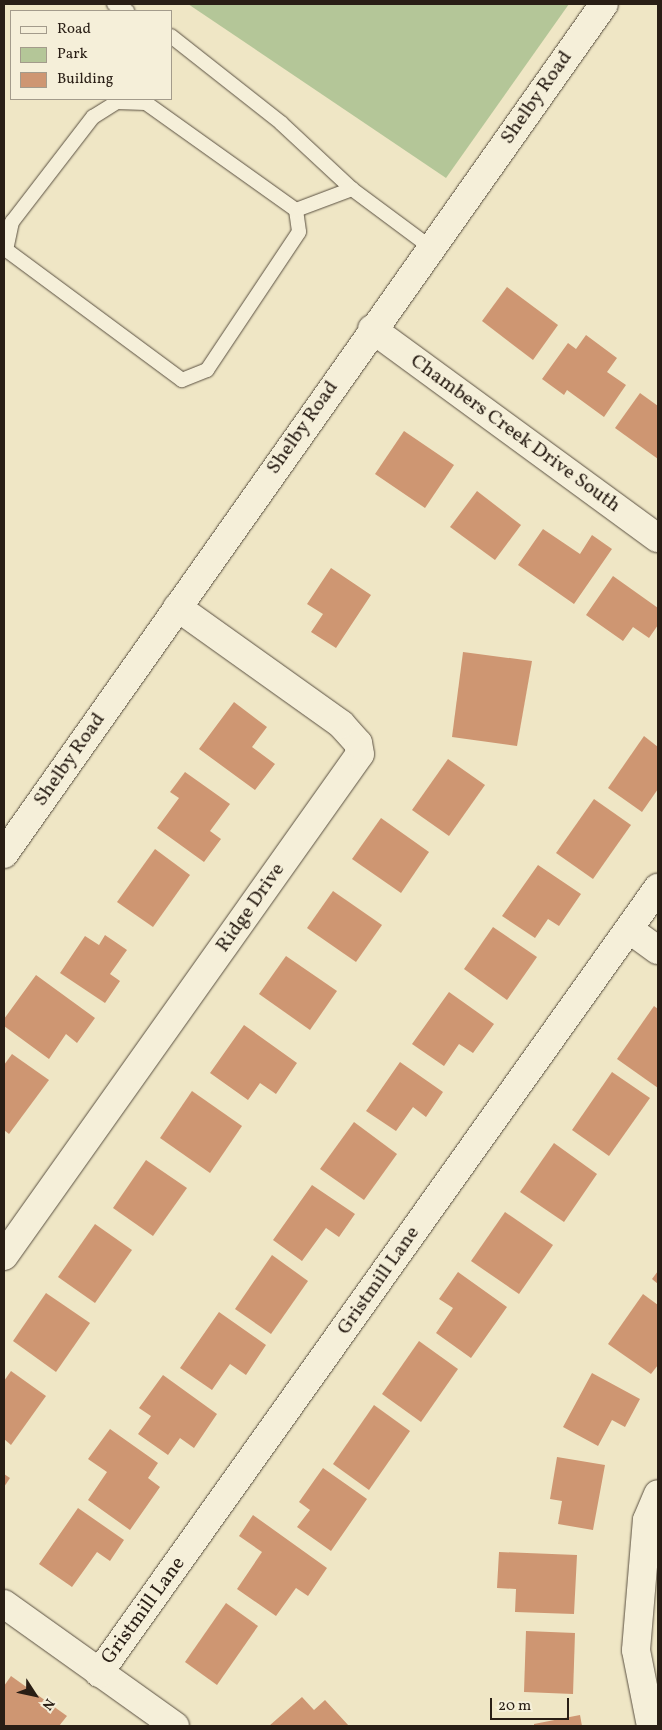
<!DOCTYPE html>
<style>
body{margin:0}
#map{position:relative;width:662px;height:1730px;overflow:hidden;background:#efe6c5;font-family:Vollkorn,serif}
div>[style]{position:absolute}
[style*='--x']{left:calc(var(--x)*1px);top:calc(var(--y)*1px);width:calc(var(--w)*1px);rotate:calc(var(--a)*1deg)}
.green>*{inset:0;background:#b4c698}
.building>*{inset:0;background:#ce9672}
.roads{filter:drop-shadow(0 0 1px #5a5041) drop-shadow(0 0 1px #5a5041)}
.service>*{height:14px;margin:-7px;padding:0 7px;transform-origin:7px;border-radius:7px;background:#f5efd9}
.minor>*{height:28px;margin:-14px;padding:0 14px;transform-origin:14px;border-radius:14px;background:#f5efd9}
.secondary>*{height:28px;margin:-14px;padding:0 14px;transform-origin:14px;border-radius:14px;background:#f5efd9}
span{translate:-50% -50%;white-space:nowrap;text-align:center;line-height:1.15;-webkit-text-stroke:5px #f5efd9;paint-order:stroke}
.street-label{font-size:20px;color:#291e15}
.frame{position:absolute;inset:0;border:5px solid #291e15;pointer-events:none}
.legend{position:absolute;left:10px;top:10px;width:162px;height:90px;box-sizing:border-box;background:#f5efd9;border:1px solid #a39b8b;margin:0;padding:6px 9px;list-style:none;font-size:15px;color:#291e15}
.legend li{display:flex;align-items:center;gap:10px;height:25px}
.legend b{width:25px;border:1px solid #a39b8b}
.north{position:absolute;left:10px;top:1670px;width:50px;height:50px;-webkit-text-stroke:4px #f5efd9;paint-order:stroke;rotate:125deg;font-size:14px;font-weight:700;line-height:20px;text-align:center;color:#291e15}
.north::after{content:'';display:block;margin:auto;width:18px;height:22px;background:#291e15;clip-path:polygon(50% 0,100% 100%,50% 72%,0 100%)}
.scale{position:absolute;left:490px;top:1698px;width:79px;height:22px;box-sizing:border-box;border:2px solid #291e15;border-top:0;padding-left:6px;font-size:15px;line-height:18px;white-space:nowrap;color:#291e15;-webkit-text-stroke:4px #f5efd9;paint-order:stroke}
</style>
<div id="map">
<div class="green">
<i style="clip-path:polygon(188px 4px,569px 4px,446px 178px)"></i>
</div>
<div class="building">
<i style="clip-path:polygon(507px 287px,558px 325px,533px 360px,482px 321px)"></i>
<i style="clip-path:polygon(586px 335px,617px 358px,607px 372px,626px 385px,604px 417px,567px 390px,564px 395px,542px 379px,568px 343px,576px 349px)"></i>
<i style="clip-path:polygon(640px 393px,658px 406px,658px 459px,615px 428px)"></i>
<i style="clip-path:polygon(404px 431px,454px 465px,425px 508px,375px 474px)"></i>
<i style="clip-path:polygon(477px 491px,521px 525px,495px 560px,450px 527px)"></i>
<i style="clip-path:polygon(543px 529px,580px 554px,592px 535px,612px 549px,574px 604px,518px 565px)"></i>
<i style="clip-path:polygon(331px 568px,371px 595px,336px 648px,311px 632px,323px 614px,307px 604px)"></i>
<i style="clip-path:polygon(613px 576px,658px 608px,658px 625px,649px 638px,633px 627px,623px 641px,586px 615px)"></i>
<i style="clip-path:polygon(463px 652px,532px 661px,517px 746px,452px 737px)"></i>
<i style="clip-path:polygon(234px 702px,267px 727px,252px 747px,275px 764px,255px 790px,199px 749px)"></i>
<i style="clip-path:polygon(644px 736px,658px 747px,658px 789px,642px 812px,608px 788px)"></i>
<i style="clip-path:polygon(448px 759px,485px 785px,449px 836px,412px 810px)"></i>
<i style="clip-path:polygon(185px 772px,230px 804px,210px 831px,221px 839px,204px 862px,157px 828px,179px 798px,170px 792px)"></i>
<i style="clip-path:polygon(594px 799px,631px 825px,593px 879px,556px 853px)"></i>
<i style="clip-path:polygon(381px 818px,429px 852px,401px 893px,352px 859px)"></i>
<i style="clip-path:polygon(155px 849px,190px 875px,153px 927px,117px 902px)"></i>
<i style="clip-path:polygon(538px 865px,581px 894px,559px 926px,548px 919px,535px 938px,502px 916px)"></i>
<i style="clip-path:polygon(333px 891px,382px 925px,356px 962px,307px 928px)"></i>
<i style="clip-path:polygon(493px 927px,537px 957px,507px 1000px,464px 969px)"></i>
<i style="clip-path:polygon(105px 935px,127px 950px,110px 974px,120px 981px,105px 1003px,60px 973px,85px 936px,99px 945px)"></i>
<i style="clip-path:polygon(286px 956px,337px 991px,310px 1030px,259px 994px)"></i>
<i style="clip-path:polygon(36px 975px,95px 1018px,77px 1043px,66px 1034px,49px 1059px,4px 1026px,4px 1019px)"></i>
<i style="clip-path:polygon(449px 992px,494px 1024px,473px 1053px,459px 1044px,444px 1066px,412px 1044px)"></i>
<i style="clip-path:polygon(654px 1006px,658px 1009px,658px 1088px,617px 1059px)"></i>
<i style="clip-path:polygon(244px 1025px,297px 1063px,276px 1094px,260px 1083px,248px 1100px,210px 1073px)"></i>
<i style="clip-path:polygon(12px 1054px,49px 1080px,9px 1134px,4px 1130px,4px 1065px)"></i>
<i style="clip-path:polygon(400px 1062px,443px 1092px,426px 1117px,413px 1107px,396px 1131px,366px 1111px)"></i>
<i style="clip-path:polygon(612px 1072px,650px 1098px,609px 1156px,572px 1130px)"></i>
<i style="clip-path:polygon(192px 1091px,242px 1126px,210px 1173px,160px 1138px)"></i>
<i style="clip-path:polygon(354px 1122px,397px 1154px,364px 1200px,320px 1169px)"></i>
<i style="clip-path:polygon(554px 1143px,597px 1174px,564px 1222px,520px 1192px)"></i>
<i style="clip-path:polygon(146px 1160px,187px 1188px,153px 1236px,113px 1208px)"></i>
<i style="clip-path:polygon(312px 1185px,355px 1214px,339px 1237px,326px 1228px,302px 1261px,273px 1240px)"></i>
<i style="clip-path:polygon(505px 1212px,553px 1245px,519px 1294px,471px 1261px)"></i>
<i style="clip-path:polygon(95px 1224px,132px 1250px,95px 1303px,58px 1277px)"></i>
<i style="clip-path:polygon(272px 1255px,308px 1281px,271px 1334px,235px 1309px)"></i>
<i style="clip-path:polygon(658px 1271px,658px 1284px,652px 1279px)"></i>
<i style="clip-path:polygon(458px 1272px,507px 1307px,471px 1358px,436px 1333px,453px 1308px,439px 1299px)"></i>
<i style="clip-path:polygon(46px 1293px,90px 1323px,56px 1372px,13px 1341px)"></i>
<i style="clip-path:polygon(643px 1294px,658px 1305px,658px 1365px,651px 1374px,608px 1344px)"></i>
<i style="clip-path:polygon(219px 1312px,266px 1345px,246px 1375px,230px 1364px,212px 1390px,180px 1368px)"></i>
<i style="clip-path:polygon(419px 1341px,458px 1369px,421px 1422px,382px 1394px)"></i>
<i style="clip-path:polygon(11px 1371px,46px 1396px,11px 1445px,4px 1439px,4px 1381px)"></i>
<i style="clip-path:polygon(592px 1373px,640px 1399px,625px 1427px,612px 1420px,598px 1446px,563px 1427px)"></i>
<i style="clip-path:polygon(163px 1375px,217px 1414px,194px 1448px,180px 1438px,168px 1455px,138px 1434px,151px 1416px,139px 1408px)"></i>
<i style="clip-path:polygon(374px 1405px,410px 1431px,369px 1490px,333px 1464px)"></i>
<i style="clip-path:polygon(110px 1429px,158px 1463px,148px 1478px,160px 1487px,130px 1530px,88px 1500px,107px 1472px,88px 1459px)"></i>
<i style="clip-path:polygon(557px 1457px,605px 1465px,593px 1530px,558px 1524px,562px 1501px,550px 1499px)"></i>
<i style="clip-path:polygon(323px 1468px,367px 1499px,331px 1551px,297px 1527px,310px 1510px,299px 1502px)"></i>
<i style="clip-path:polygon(4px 1474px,10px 1478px,4px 1487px)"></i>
<i style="clip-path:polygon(78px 1508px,124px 1540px,110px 1561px,97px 1552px,72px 1587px,39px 1564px)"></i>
<i style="clip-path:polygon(253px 1515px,327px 1568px,308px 1596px,296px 1588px,276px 1616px,237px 1589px,262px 1552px,239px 1536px)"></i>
<i style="clip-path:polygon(499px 1552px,577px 1555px,574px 1614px,515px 1612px,516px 1589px,497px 1588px)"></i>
<i style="clip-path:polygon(226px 1603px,258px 1626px,217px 1685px,185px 1662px)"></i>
<i style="clip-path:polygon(526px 1631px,575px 1633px,573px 1694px,524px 1692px)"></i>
<i style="clip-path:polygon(11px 1676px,67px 1716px,59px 1726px,4px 1726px,4px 1686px)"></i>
<i style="clip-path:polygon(302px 1697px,314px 1710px,325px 1700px,349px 1726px,269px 1726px)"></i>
<i style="clip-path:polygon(580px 1715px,582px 1726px,534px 1726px,534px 1724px)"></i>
</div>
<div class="roads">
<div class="service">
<i style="--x:114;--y:4;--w:15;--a:28"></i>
<i style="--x:171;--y:36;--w:140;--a:38.3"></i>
<i style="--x:281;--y:123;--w:97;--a:42.9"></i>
<i style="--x:352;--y:189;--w:97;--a:36.6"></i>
<i style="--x:296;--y:210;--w:22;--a:82"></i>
<i style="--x:299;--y:232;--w:166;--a:123.7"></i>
<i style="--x:207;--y:370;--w:27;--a:158"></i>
<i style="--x:182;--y:380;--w:219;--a:-143.5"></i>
<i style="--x:6;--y:250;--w:29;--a:-78"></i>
<i style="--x:12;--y:222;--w:133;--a:-52.4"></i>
<i style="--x:93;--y:117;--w:28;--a:-32"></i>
<i style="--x:117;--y:102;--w:29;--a:2"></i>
<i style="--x:146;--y:103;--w:184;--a:35.5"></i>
<i style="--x:296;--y:210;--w:60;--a:-20.6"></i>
</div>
<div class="minor">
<i style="--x:372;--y:329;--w:354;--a:36.2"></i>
<i style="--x:630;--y:930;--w:34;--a:36"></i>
<i style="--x:4;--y:1256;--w:615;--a:-54.66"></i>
<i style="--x:360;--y:754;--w:11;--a:-100"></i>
<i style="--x:358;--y:743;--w:25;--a:-132"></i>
<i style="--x:341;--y:724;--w:201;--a:-144.5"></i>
<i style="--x:4;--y:1604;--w:210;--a:35.5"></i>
<i style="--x:99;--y:1673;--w:964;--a:-54.55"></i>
<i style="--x:651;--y:1726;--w:77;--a:-101.2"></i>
<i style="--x:636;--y:1650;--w:130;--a:-85.2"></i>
<i style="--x:647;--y:1520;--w:28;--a:-67"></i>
</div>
<div class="secondary">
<i style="--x:4;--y:854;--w:1040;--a:-54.78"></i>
</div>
</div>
<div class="street-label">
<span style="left:537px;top:98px;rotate:-55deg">Shelby Road</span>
<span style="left:303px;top:428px;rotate:-55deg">Shelby Road</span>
<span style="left:515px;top:434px;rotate:36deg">Chambers Creek Drive South</span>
<span style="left:70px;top:760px;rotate:-55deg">Shelby Road</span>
<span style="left:251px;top:908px;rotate:-55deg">Ridge Drive</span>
<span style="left:379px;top:1281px;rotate:-55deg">Gristmill Lane</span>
<span style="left:144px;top:1611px;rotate:-54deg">Gristmill Lane</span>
</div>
<div class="frame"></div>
<ul class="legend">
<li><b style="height:6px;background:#f5efd9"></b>Road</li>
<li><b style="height:14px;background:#b4c698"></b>Park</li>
<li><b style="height:14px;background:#ce9672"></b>Building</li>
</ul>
<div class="north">N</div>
<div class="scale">20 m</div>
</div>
